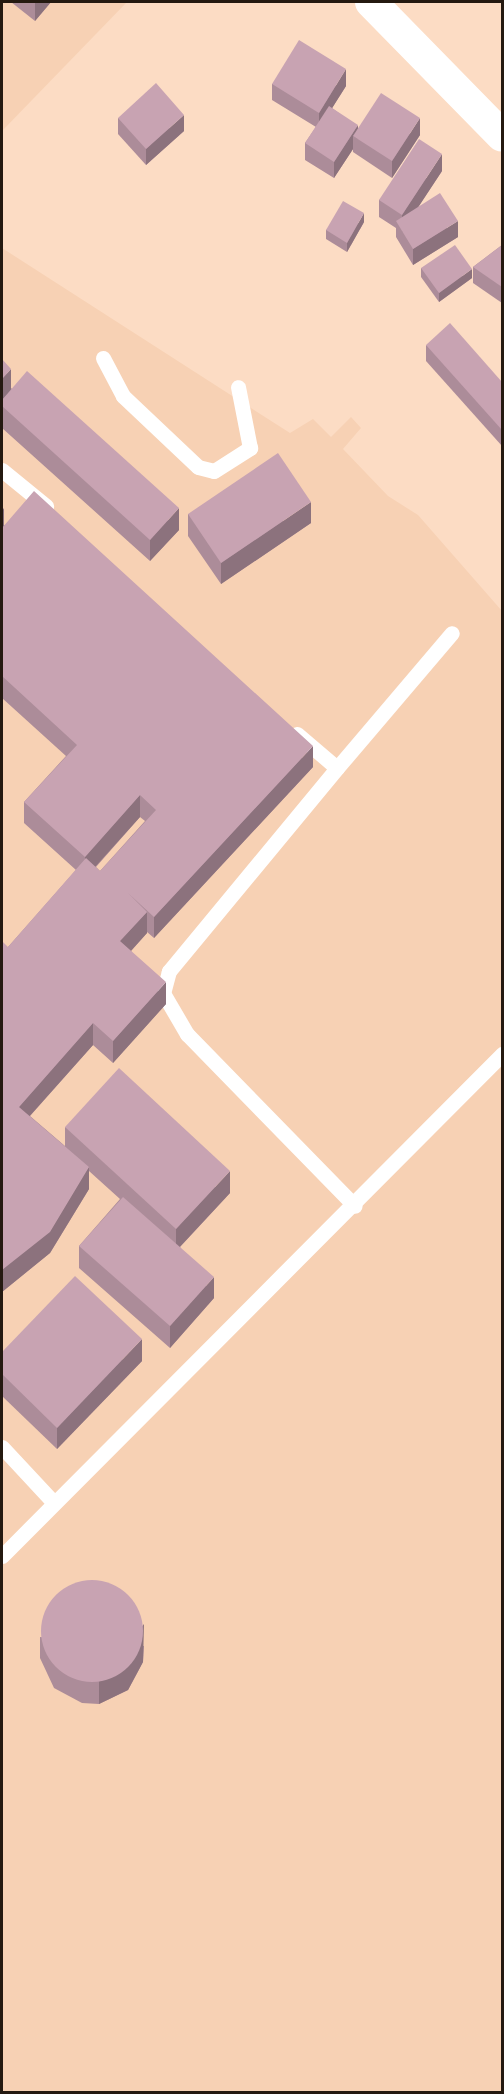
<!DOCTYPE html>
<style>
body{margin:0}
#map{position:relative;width:504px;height:2094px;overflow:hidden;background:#fcdcc4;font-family:Raleway,sans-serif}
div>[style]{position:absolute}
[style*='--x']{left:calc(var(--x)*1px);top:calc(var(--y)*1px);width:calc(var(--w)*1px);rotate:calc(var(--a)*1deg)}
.built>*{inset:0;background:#f7d1b4}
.service>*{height:15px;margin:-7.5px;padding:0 7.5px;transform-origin:7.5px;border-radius:7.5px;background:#fff}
.minor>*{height:32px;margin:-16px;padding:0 16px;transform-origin:16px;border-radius:16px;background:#fff}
.wall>*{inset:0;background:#ac8c99}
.shaded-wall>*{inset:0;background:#8c727d}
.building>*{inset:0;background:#c8a3b2}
.round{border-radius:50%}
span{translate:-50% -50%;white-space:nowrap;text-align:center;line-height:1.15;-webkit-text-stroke:4.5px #fff;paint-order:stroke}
.frame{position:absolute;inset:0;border:3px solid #241910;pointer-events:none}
</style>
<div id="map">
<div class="built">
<i style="clip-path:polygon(2px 2px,127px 2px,2px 131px)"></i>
<i style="clip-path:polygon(2px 248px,290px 433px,313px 419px,331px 437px,351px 417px,361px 428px,343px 449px,388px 496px,418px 515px,502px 611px,502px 2092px,2px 2092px)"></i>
</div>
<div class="service">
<i style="--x:103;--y:358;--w:43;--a:62.2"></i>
<i style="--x:123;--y:396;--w:103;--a:43.4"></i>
<i style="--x:198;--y:467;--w:16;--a:14"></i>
<i style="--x:214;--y:471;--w:43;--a:-32.6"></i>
<i style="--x:250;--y:448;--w:62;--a:-101.1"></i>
<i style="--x:2;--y:470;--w:57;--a:39.3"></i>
<i style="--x:297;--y:734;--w:52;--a:40.4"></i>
<i style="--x:337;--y:768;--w:177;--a:-49.6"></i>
<i style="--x:337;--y:768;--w:264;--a:129.6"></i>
<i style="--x:169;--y:971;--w:23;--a:105"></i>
<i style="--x:163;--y:993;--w:48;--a:59.7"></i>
<i style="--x:187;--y:1034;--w:240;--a:45.7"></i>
<i style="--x:2;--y:1447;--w:76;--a:47.1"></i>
<i style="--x:2;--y:1556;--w:709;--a:-45.11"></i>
</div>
<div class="minor">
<i style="--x:371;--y:2;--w:187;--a:45.6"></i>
</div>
<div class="wall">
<i style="clip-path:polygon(11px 2px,51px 2px,35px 21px)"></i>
<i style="clip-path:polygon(272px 84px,346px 86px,332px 108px,358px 128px,420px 135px,392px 178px,353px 152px,353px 149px,334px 178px,305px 160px,305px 143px,316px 127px,272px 100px)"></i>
<i style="clip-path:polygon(118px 118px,184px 131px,146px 165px,118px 134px)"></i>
<i style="clip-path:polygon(442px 171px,418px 207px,458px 237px,413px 265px,396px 237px,396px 228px,379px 217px,379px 200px)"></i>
<i style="clip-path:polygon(364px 222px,347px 252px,326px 239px,326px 230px)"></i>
<i style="clip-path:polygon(502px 245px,502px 303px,473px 283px,473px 267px)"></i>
<i style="clip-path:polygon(421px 268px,472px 278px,439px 302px,421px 277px)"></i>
<i style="clip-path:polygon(426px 345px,502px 382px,502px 446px,426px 361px)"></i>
<i style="clip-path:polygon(2px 359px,11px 388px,179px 530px,150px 561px,2px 428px)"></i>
<i style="clip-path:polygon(502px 360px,502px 380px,501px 379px,501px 363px)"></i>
<i style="clip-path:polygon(evenodd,2px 506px,4px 525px,313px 767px,154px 938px,147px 932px,147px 933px,131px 951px,166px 1004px,113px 1063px,93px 1045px,30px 1116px,65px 1146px,65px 1127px,230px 1193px,180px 1247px,214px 1298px,170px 1348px,79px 1268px,79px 1246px,120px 1199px,89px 1171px,89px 1189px,50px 1253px,2px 1292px,8px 947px,76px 870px,24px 823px,24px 802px,66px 756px,2px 698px,2px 506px,140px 817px,145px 821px,100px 871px,96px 867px,140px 817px)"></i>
<i style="clip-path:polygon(188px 514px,311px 523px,221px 584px,188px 536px)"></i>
<i style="clip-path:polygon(2px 1352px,142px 1361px,57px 1449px,2px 1396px)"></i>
<i style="clip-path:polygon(40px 1637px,144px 1646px,143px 1662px,128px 1690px,99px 1704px,82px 1703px,54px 1688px,40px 1658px)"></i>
</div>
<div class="shaded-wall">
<i style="clip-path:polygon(35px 2px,51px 2px,35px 21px)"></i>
<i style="clip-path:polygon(346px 69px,346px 86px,319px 129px,319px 113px)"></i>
<i style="clip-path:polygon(184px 115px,184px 131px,146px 165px,146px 149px)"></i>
<i style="clip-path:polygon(420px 118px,420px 135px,392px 178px,392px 161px)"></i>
<i style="clip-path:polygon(358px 125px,358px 139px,353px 136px,353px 149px,334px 178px,334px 162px)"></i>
<i style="clip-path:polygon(442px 154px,442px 171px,402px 232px,402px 215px)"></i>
<i style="clip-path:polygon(364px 213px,364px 222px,347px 252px,347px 243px)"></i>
<i style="clip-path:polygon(458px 221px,458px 237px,413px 265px,413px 249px)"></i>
<i style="clip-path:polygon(472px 269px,472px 278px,439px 302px,439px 293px)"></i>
<i style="clip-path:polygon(11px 369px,11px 391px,2px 400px,2px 379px)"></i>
<i style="clip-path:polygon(311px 502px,311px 523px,221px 584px,221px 563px)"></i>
<i style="clip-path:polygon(4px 508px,4px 530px,2px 532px,2px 511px)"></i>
<i style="clip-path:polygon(179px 508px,179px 530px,150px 561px,150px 540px)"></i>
<i style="clip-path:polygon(313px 746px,313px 767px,154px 938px,154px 917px)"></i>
<i style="clip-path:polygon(140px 795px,140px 817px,85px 878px,85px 857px)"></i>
<i style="clip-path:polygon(147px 912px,147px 933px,120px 963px,120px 941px)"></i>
<i style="clip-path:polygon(166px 982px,166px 1004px,113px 1063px,113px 1041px)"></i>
<i style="clip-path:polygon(93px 1023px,93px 1045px,19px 1128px,19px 1107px)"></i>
<i style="clip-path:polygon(89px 1167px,89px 1189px,50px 1253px,2px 1292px,2px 1270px)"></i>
<i style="clip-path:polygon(230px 1171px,230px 1193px,176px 1251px,176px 1229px)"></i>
<i style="clip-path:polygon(214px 1277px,214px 1298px,170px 1348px,170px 1326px)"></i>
<i style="clip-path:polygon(142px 1339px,142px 1361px,57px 1449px,57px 1428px)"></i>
<i style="clip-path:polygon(144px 1624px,143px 1662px,128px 1690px,99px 1704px,99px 1682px)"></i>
</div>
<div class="building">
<i style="clip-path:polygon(299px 40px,346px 69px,319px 113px,272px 84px)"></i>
<i style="clip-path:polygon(156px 83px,184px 115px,146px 149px,118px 118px)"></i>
<i style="clip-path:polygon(381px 93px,420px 118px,392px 161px,353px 136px)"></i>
<i style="clip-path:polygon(329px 106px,358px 125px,334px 162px,305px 143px)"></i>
<i style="clip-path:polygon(419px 139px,442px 154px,402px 215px,379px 200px)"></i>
<i style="clip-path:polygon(440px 193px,458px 221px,413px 249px,396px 221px)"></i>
<i style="clip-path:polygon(343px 201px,364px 213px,347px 243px,326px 230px)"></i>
<i style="clip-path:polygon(455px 245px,472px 269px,439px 293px,421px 268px)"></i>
<i style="clip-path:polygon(502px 245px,502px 287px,473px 267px)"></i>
<i style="clip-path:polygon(450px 323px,502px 382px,502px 430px,426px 345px)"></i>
<i style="clip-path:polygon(2px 359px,11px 369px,2px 379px)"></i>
<i style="clip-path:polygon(27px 371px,179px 508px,150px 540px,2px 406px,2px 400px)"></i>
<i style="clip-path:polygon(278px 453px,311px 502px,221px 563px,188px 514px)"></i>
<i style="clip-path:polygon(34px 491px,313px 746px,154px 917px,128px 893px,147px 912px,120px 941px,166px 982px,113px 1041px,93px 1023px,19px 1107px,89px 1167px,50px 1232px,2px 1270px,2px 941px,8px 947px,86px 858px,100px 871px,156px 810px,140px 795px,85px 857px,24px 802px,77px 745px,2px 676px,2px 528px)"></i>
<i style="clip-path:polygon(119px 1068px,230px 1171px,176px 1229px,65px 1127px)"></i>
<i style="clip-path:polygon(123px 1197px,214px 1277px,170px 1326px,79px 1246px)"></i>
<i style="clip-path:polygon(75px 1276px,142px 1339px,57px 1428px,2px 1374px,2px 1352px)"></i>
<i class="round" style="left:41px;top:1580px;width:102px;height:102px"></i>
</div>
<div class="frame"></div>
</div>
